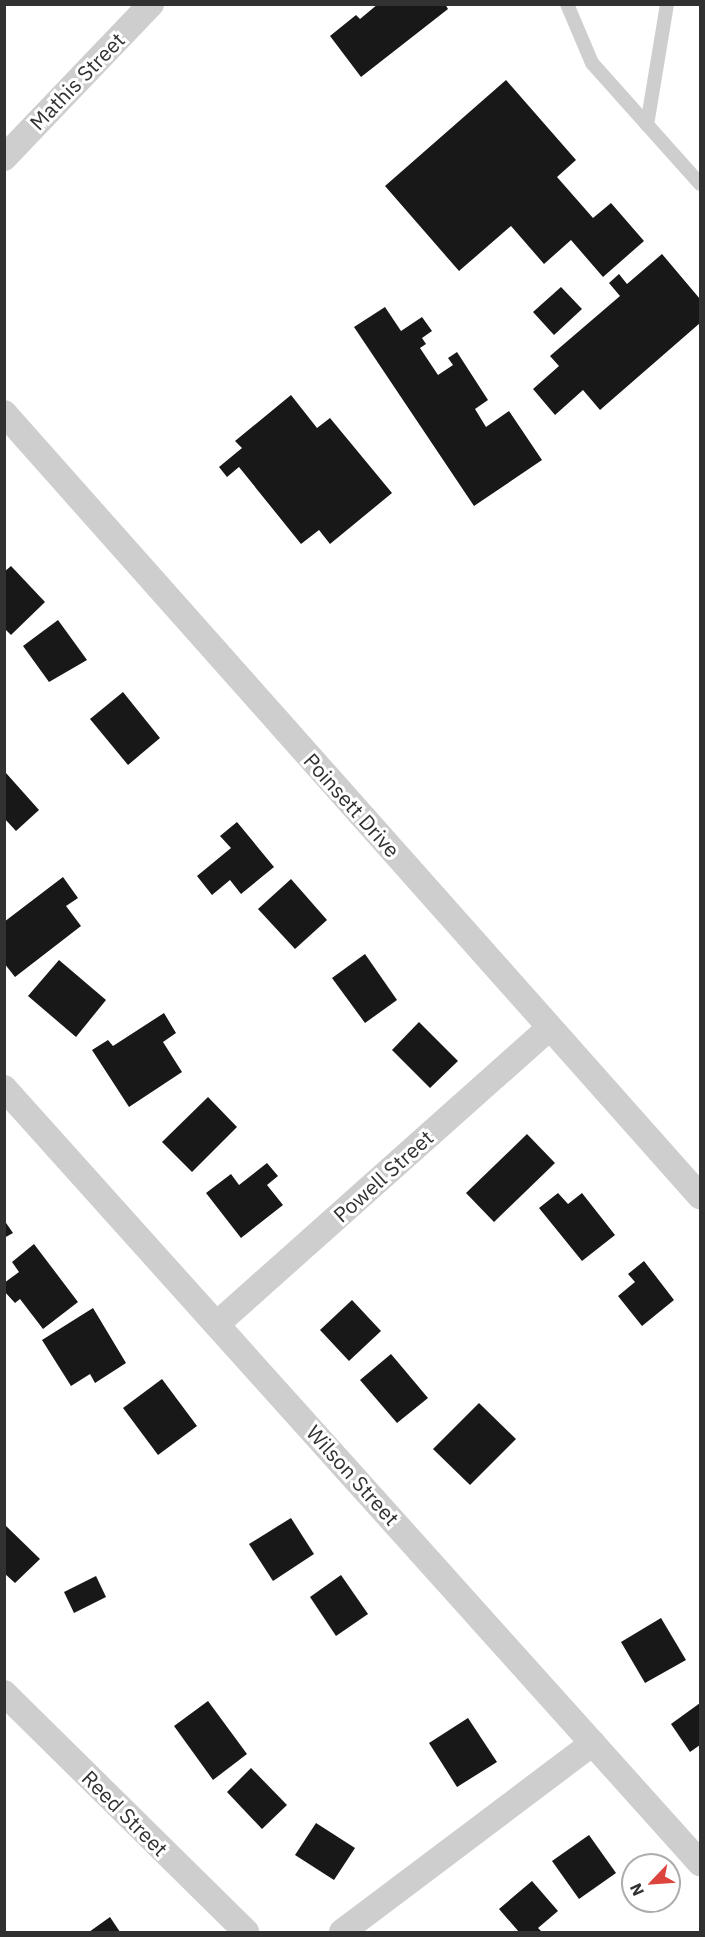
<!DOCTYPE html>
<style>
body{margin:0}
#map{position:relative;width:705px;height:1937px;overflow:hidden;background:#fff;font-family:"IBM Plex Sans",sans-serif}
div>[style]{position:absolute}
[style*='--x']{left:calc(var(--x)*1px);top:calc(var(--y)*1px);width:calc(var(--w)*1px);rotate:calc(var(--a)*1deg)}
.building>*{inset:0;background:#181818}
.service>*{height:14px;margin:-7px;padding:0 7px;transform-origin:7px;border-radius:7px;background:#cecece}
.minor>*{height:26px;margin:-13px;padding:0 13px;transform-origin:13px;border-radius:13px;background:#cecece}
span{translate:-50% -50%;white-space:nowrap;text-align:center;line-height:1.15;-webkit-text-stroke:6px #fff;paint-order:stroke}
.street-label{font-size:21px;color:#313131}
.frame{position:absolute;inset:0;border:6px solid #313131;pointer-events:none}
.north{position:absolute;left:621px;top:1853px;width:60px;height:60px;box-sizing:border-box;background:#fff;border:2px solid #adadad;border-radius:50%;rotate:245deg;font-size:16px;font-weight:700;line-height:24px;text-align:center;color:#313131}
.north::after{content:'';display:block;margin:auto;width:21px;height:27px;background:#dd443e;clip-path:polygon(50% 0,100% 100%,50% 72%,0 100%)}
</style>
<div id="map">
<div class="building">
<i style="clip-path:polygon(378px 4px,445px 4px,448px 9px,361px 77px,330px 36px,356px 15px,360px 19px)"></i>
<i style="clip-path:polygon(506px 80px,576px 160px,557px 177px,593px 218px,611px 203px,644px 241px,603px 277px,571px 240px,544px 264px,511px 226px,459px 271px,385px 186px)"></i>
<i style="clip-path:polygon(662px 254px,700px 299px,700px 323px,600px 410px,583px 390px,555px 415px,533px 389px,559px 366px,550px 356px,620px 296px,609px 283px,619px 274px,627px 284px)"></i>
<i style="clip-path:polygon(561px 287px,582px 309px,554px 335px,533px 312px)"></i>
<i style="clip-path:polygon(385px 307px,401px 331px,422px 317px,432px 331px,422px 338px,426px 344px,420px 348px,438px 375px,453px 365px,448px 358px,457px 352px,488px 400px,475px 409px,486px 427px,509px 411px,542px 460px,474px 506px,354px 327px)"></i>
<i style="clip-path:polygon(291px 395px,317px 428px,330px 418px,392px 493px,330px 544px,319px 530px,301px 544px,239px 467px,227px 477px,219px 467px,242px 448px,235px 441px)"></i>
<i style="clip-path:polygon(11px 566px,45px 602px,11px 635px,4px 628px,4px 572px)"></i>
<i style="clip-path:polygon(58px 620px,87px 660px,49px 682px,23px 646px)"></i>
<i style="clip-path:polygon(123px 692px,160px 738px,128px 765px,90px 719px)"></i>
<i style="clip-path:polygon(6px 773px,39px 810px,16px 831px,4px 818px)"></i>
<i style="clip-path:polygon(237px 822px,274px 867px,241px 894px,230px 880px,212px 895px,197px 876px,231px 848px,220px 836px)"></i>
<i style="clip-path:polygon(63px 877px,78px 898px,66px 906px,81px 926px,15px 977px,4px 963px,4px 922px)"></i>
<i style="clip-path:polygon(291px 879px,327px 920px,295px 949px,258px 909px)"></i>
<i style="clip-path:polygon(365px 954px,397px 1000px,365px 1023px,332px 978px)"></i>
<i style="clip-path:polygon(59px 960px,106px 1000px,76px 1037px,28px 996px)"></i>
<i style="clip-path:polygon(164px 1013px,176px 1033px,163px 1042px,182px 1072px,129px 1107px,92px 1050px,108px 1040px,113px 1046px)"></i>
<i style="clip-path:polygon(419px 1022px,458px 1061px,430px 1088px,392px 1050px)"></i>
<i style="clip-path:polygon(208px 1097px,237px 1127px,192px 1172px,162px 1142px)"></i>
<i style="clip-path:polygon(527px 1134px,555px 1163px,494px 1222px,466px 1193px)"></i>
<i style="clip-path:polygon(267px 1163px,278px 1176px,267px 1185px,283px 1205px,241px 1238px,206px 1193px,231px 1174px,239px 1185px)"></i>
<i style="clip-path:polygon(558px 1193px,568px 1204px,582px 1193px,615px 1235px,582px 1261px,539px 1208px)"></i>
<i style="clip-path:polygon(4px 1220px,13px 1233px,4px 1238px)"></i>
<i style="clip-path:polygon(34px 1244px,78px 1302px,43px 1329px,20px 1299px,15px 1303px,4px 1291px,4px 1283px,19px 1272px,12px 1262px)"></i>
<i style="clip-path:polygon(644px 1261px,674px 1300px,642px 1326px,618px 1296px,635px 1282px,628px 1274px)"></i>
<i style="clip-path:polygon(352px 1300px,381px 1331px,349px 1361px,320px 1330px)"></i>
<i style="clip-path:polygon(93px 1308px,126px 1363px,95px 1383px,90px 1374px,71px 1386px,42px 1340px)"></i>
<i style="clip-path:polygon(391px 1354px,428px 1398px,397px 1423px,360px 1380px)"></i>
<i style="clip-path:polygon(162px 1379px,197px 1426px,158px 1455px,123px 1408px)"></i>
<i style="clip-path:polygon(479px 1403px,516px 1439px,470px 1485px,433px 1449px)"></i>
<i style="clip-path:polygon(291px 1518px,314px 1554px,273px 1581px,249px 1544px)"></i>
<i style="clip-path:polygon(4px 1524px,40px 1559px,15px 1583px,4px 1573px)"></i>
<i style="clip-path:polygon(341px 1575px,368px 1614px,336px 1636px,310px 1597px)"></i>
<i style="clip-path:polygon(96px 1576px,106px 1597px,74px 1613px,64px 1592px)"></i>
<i style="clip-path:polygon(661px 1618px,686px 1660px,645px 1683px,621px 1642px)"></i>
<i style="clip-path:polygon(208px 1701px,247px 1754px,213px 1780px,174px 1726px)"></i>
<i style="clip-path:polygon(700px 1703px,700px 1745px,690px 1752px,671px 1724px)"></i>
<i style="clip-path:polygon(468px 1718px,497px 1762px,457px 1787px,429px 1743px)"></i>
<i style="clip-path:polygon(251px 1768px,287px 1805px,262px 1829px,227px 1792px)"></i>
<i style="clip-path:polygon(316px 1823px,355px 1848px,334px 1880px,295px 1855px)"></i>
<i style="clip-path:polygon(589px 1835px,616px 1873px,579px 1899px,552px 1861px)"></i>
<i style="clip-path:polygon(532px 1881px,558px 1911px,538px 1928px,542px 1932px,519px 1932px,499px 1909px)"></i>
<i style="clip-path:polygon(110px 1917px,120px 1932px,89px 1932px)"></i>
</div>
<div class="service">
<i style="--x:567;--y:4;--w:64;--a:67"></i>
<i style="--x:592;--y:63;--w:162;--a:48.2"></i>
<i style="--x:647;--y:125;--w:123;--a:-80.6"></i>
</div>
<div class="minor">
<i style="--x:4;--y:158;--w:213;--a:-46.3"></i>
<i style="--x:4;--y:413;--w:1048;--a:48.37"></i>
<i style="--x:4;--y:1088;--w:1042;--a:48.07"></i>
<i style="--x:217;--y:1324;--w:445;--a:-41.7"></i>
<i style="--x:4;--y:1693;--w:340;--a:44.6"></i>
<i style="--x:342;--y:1932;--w:314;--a:-37"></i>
</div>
<div class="street-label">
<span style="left:77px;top:81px;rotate:-46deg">Mathis Street</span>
<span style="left:352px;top:805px;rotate:48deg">Poinsett Drive</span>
<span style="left:383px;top:1176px;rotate:-42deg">Powell Street</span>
<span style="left:353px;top:1475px;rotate:48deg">Wilson Street</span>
<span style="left:125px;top:1813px;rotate:45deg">Reed Street</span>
</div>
<div class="frame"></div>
<div class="north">N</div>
</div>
